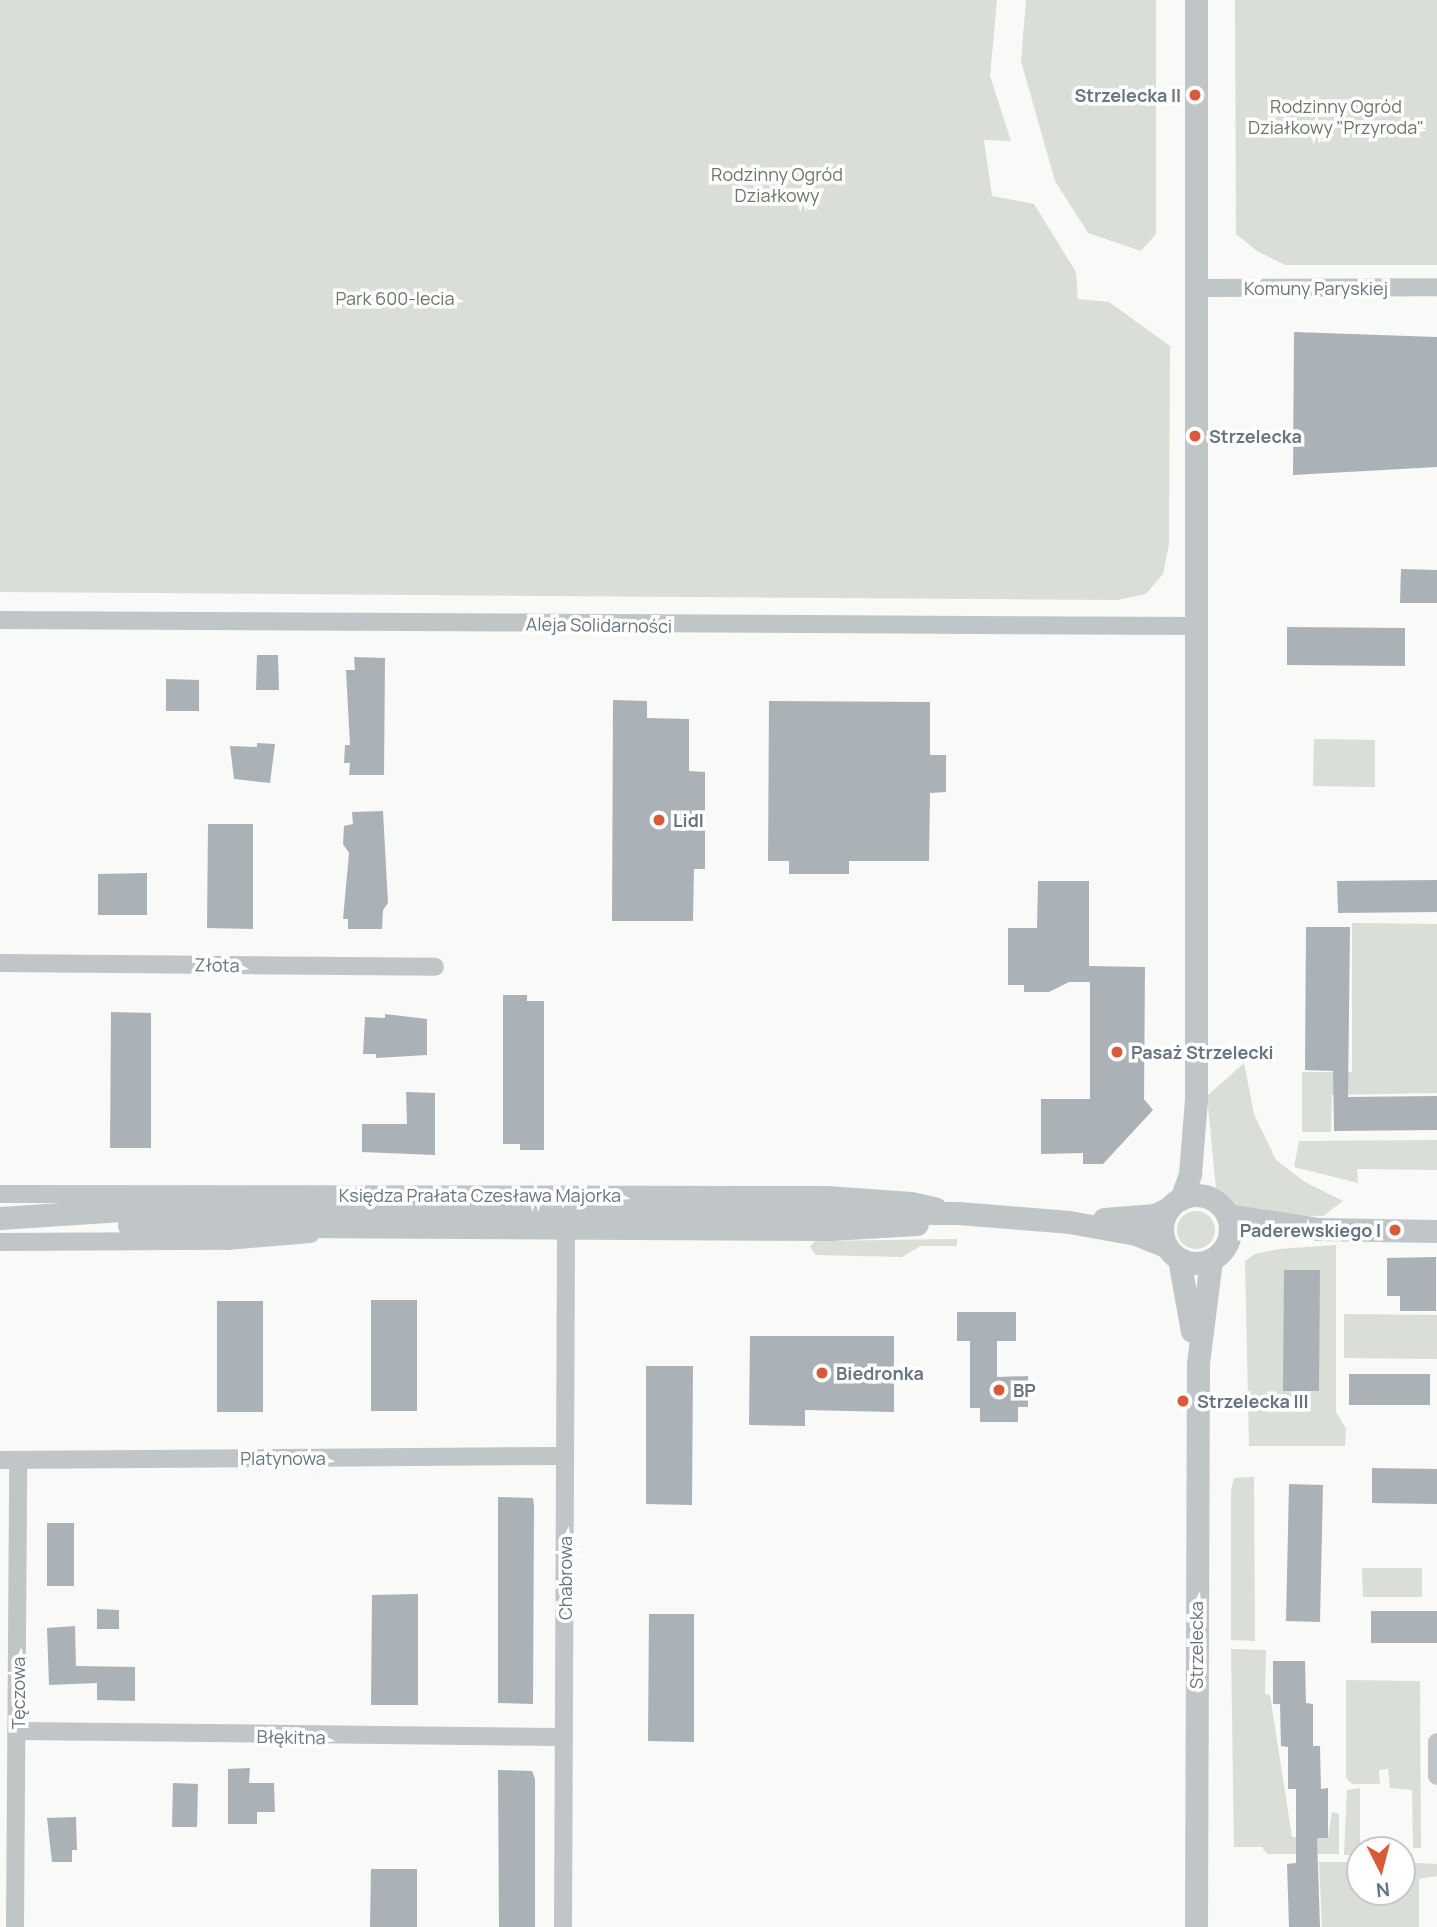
<!DOCTYPE html>
<meta charset="utf-8">
<style>
body{margin:0}
#map{position:relative;width:1437px;height:1927px;overflow:hidden;background:#f9f9f7;font-family:Manrope,sans-serif}
div>[style]{position:absolute}
[style*='--x']{left:calc(var(--x)*1px);top:calc(var(--y)*1px);width:calc(var(--w)*1px);rotate:calc(var(--a)*1deg)}
.green>*{inset:0;background:#d9ded6}
.round{border-radius:50%}
.building>*{inset:0;background:#aab2b7}
.minor>*{height:18px;margin:-9px;padding:0 9px;transform-origin:9px;border-radius:9px;background:#c0c5c8}
.tertiary>*{height:23px;margin:-11.5px;padding:0 11.5px;transform-origin:11.5px;border-radius:11.5px;background:#c0c5c8}
.tertiary>.ring{margin:-11.5px;padding:0;box-sizing:content-box;background:none;border:23px solid #c0c5c8;border-radius:50%}
.dots>*{width:19px;height:19px;translate:-50% -50%;box-sizing:border-box;border:4px solid #fff;border-radius:50%}
span{translate:-50% -50%;white-space:nowrap;text-align:center;line-height:1.15;-webkit-text-stroke:7px #fff;paint-order:stroke}
.poi-label{font-size:18px;color:#667580;font-weight:700}
.right{translate:-100% -50%;text-align:right}
.left{translate:0 -50%;text-align:left}
.park-label{font-size:18px;color:#687964}
.street-label{font-size:18px;color:#667580}
.north{position:absolute;left:1346px;top:1836px;width:70px;height:70px;box-sizing:border-box;background:#fff;border:2px solid #c2c8cc;border-radius:50%;rotate:174deg;font-size:19px;font-weight:700;line-height:28px;text-align:center;color:#667580}
.north::after{content:'';display:block;margin:auto;width:24px;height:32px;background:#db5935;clip-path:polygon(50% 0,100% 100%,50% 72%,0 100%)}
</style>
<div id="map">
<div class="green">
<i style="clip-path:polygon(0 0,997px 0,990px 76px,1011px 141px,984px 140px,992px 196px,1034px 204px,1076px 272px,1078px 299px,1109px 302px,1170px 346px,1169px 544px,1163px 574px,1146px 594px,1117px 600px,0 592px)"></i>
<i style="clip-path:polygon(1026px 0,1156px 0,1156px 234px,1141px 251px,1088px 233px,1055px 181px,1021px 61px)"></i>
<i style="clip-path:polygon(1235px 0,1437px 0,1437px 265px,1285px 265px,1257px 251px,1236px 234px)"></i>
<i style="clip-path:polygon(1314px 739px,1375px 740px,1375px 787px,1313px 786px)"></i>
<i style="clip-path:polygon(1352px 923px,1437px 924px,1437px 1093px,1332px 1095px,1331px 1132px,1302px 1132px,1302px 1072px,1352px 1072px)"></i>
<i style="clip-path:polygon(1244px 1063px,1254px 1114px,1276px 1160px,1305px 1182px,1343px 1201px,1323px 1216px,1245px 1215px,1229px 1205px,1216px 1189px,1207px 1096px)"></i>
<i style="clip-path:polygon(1437px 1140px,1437px 1170px,1357px 1169px,1358px 1183px,1294px 1167px,1299px 1141px)"></i>
<i class="round" style="left:1177px;top:1211px;width:38px;height:38px"></i>
<i style="clip-path:polygon(957px 1239px,957px 1246px,921px 1246px,902px 1257px,816px 1255px,810px 1247px,815px 1241px)"></i>
<i style="clip-path:polygon(1336px 1245px,1336px 1412px,1346px 1429px,1345px 1446px,1249px 1446px,1245px 1261px,1255px 1254px,1280px 1249px)"></i>
<i style="clip-path:polygon(1344px 1314px,1437px 1315px,1437px 1359px,1344px 1358px)"></i>
<i style="clip-path:polygon(1254px 1477px,1255px 1641px,1231px 1640px,1231px 1491px,1234px 1478px)"></i>
<i style="clip-path:polygon(1362px 1568px,1422px 1568px,1422px 1597px,1363px 1597px)"></i>
<i style="clip-path:polygon(1231px 1649px,1266px 1650px,1265px 1694px,1270px 1695px,1292px 1837px,1328px 1838px,1332px 1812px,1339px 1814px,1339px 1854px,1267px 1854px,1262px 1847px,1234px 1847px)"></i>
<i style="clip-path:polygon(1346px 1680px,1420px 1681px,1421px 1848px,1413px 1848px,1412px 1790px,1390px 1788px,1388px 1769px,1379px 1770px,1380px 1784px,1352px 1784px,1346px 1778px)"></i>
<i style="clip-path:polygon(1360px 1788px,1360px 1855px,1344px 1855px,1347px 1790px)"></i>
<i style="clip-path:polygon(1319px 1862px,1360px 1862px,1360px 1892px,1402px 1892px,1402px 1862px,1437px 1864px,1437px 1876px,1419px 1879px,1419px 1927px,1322px 1927px)"></i>
</div>
<div class="building">
<i style="clip-path:polygon(1294px 332px,1437px 337px,1437px 467px,1293px 475px)"></i>
<i style="clip-path:polygon(1401px 569px,1437px 570px,1437px 603px,1400px 603px)"></i>
<i style="clip-path:polygon(1287px 627px,1405px 628px,1405px 666px,1287px 665px)"></i>
<i style="clip-path:polygon(257px 655px,278px 655px,279px 690px,256px 690px)"></i>
<i style="clip-path:polygon(354px 657px,385px 658px,384px 775px,349px 775px,350px 763px,344px 763px,345px 745px,350px 745px,346px 670px,355px 670px)"></i>
<i style="clip-path:polygon(166px 679px,199px 680px,199px 711px,166px 711px)"></i>
<i style="clip-path:polygon(613px 700px,647px 701px,647px 718px,689px 719px,689px 771px,705px 772px,705px 869px,694px 869px,693px 921px,612px 921px)"></i>
<i style="clip-path:polygon(769px 701px,930px 702px,930px 755px,946px 755px,946px 792px,930px 793px,929px 861px,849px 861px,849px 874px,789px 874px,789px 861px,768px 861px)"></i>
<i style="clip-path:polygon(257px 743px,275px 744px,270px 783px,234px 779px,230px 746px,257px 747px)"></i>
<i style="clip-path:polygon(383px 811px,388px 903px,383px 910px,382px 929px,348px 929px,348px 919px,343px 919px,349px 853px,343px 844px,344px 826px,353px 824px,352px 812px)"></i>
<i style="clip-path:polygon(208px 824px,253px 824px,253px 929px,207px 928px)"></i>
<i style="clip-path:polygon(147px 873px,147px 915px,98px 915px,98px 874px)"></i>
<i style="clip-path:polygon(1437px 880px,1437px 912px,1338px 913px,1337px 881px)"></i>
<i style="clip-path:polygon(1038px 881px,1089px 881px,1089px 966px,1145px 967px,1144px 1099px,1153px 1110px,1103px 1164px,1083px 1164px,1083px 1153px,1041px 1154px,1041px 1099px,1090px 1099px,1090px 982px,1069px 982px,1049px 992px,1024px 992px,1024px 985px,1008px 985px,1008px 928px,1037px 928px)"></i>
<i style="clip-path:polygon(1306px 927px,1350px 927px,1348px 1097px,1437px 1096px,1437px 1130px,1334px 1131px,1333px 1071px,1305px 1070px)"></i>
<i style="clip-path:polygon(503px 995px,527px 995px,527px 1001px,544px 1001px,544px 1150px,520px 1150px,520px 1144px,503px 1144px)"></i>
<i style="clip-path:polygon(111px 1012px,151px 1013px,151px 1148px,110px 1148px)"></i>
<i style="clip-path:polygon(385px 1014px,427px 1019px,427px 1055px,376px 1058px,376px 1054px,363px 1054px,365px 1017px,385px 1018px)"></i>
<i style="clip-path:polygon(406px 1092px,435px 1093px,435px 1155px,362px 1152px,362px 1124px,407px 1124px)"></i>
<i style="clip-path:polygon(1436px 1257px,1436px 1311px,1400px 1311px,1400px 1296px,1387px 1296px,1387px 1258px)"></i>
<i style="clip-path:polygon(1284px 1270px,1320px 1270px,1319px 1391px,1283px 1391px)"></i>
<i style="clip-path:polygon(371px 1300px,417px 1300px,417px 1411px,371px 1411px)"></i>
<i style="clip-path:polygon(217px 1301px,263px 1301px,263px 1412px,217px 1412px)"></i>
<i style="clip-path:polygon(957px 1312px,1016px 1312px,1016px 1341px,997px 1341px,997px 1377px,1028px 1376px,1028px 1407px,1018px 1407px,1018px 1422px,980px 1422px,980px 1408px,970px 1408px,970px 1341px,957px 1341px)"></i>
<i style="clip-path:polygon(750px 1336px,894px 1336px,894px 1412px,805px 1410px,805px 1426px,749px 1425px)"></i>
<i style="clip-path:polygon(646px 1366px,693px 1366px,692px 1505px,646px 1504px)"></i>
<i style="clip-path:polygon(1349px 1374px,1430px 1374px,1430px 1405px,1349px 1405px)"></i>
<i style="clip-path:polygon(1372px 1468px,1437px 1469px,1437px 1504px,1372px 1503px)"></i>
<i style="clip-path:polygon(1289px 1484px,1323px 1485px,1320px 1622px,1286px 1621px)"></i>
<i style="clip-path:polygon(498px 1497px,533px 1498px,534px 1506px,533px 1704px,498px 1703px)"></i>
<i style="clip-path:polygon(47px 1523px,74px 1523px,74px 1586px,47px 1586px)"></i>
<i style="clip-path:polygon(418px 1594px,418px 1705px,371px 1705px,372px 1595px)"></i>
<i style="clip-path:polygon(97px 1609px,119px 1610px,119px 1629px,97px 1629px)"></i>
<i style="clip-path:polygon(1371px 1611px,1437px 1611px,1437px 1643px,1371px 1643px)"></i>
<i style="clip-path:polygon(649px 1614px,694px 1614px,694px 1742px,648px 1741px)"></i>
<i style="clip-path:polygon(75px 1626px,76px 1666px,135px 1667px,135px 1701px,97px 1700px,97px 1683px,49px 1685px,47px 1628px)"></i>
<i style="clip-path:polygon(1273px 1661px,1305px 1661px,1306px 1703px,1313px 1704px,1313px 1746px,1320px 1746px,1321px 1789px,1328px 1788px,1328px 1838px,1317px 1838px,1320px 1927px,1289px 1927px,1287px 1864px,1296px 1863px,1296px 1789px,1288px 1789px,1288px 1747px,1281px 1746px,1280px 1704px,1273px 1704px)"></i>
<i style="clip-path:polygon(250px 1768px,249px 1783px,274px 1783px,275px 1812px,257px 1812px,257px 1824px,228px 1824px,228px 1769px)"></i>
<i style="clip-path:polygon(498px 1770px,532px 1771px,535px 1779px,535px 1927px,499px 1927px)"></i>
<i style="clip-path:polygon(173px 1783px,198px 1784px,197px 1827px,172px 1827px)"></i>
<i style="clip-path:polygon(76px 1817px,77px 1850px,72px 1850px,72px 1862px,52px 1862px,47px 1818px)"></i>
<i style="clip-path:polygon(371px 1869px,417px 1869px,417px 1927px,370px 1927px)"></i>
</div>
<div class="minor">
<i style="--x:1196;--y:288;--w:241;--a:-0.2"></i>
<i style="--x:0;--y:620;--w:1198;--a:0.29"></i>
<i style="--x:0;--y:963;--w:435;--a:0.5"></i>
<i style="--x:0;--y:1194;--w:827;--a:0.07"></i>
<i style="--x:827;--y:1195;--w:85;--a:4"></i>
<i style="--x:912;--y:1201;--w:26;--a:13"></i>
<i style="--x:0;--y:1242;--w:227;--a:-0.3"></i>
<i style="--x:227;--y:1241;--w:84;--a:-4.8"></i>
<i style="--x:0;--y:1460;--w:565;--a:-0.41"></i>
<i style="--x:18;--y:1731;--w:546;--a:0.63"></i>
<i style="--x:1437;--y:1742;--w:34;--a:90"></i>
<i style="--x:15;--y:1927;--w:467;--a:-89.6"></i>
<i style="--x:563;--y:1927;--w:699;--a:-89.75"></i>
</div>
<div class="tertiary">
<i class="ring" style="left:1162px;top:1195px;width:45px;height:45px"></i>
<i style="--x:1181;--y:1199;--w:27;--a:-70"></i>
<i style="--x:1190;--y:1174;--w:74;--a:-85.4"></i>
<i style="--x:1196;--y:1100;--w:1100;--a:-90"></i>
<i style="--x:1227;--y:1215;--w:93;--a:8.7"></i>
<i style="--x:1319;--y:1229;--w:118;--a:1"></i>
<i style="--x:0;--y:1218;--w:122;--a:-3.8"></i>
<i style="--x:122;--y:1210;--w:836;--a:0.21"></i>
<i style="--x:958;--y:1213;--w:111;--a:4.6"></i>
<i style="--x:1069;--y:1222;--w:68;--a:10.2"></i>
<i style="--x:1136;--y:1234;--w:32;--a:22"></i>
<i style="--x:1104;--y:1219;--w:51;--a:-4.5"></i>
<i style="--x:1155;--y:1215;--w:16;--a:-27"></i>
<i style="--x:129;--y:1225;--w:701;--a:0.33"></i>
<i style="--x:830;--y:1229;--w:87;--a:-3.3"></i>
<i style="--x:1179;--y:1259;--w:73;--a:79.8"></i>
<i style="--x:1196;--y:1927;--w:564;--a:-89.8"></i>
<i style="--x:1198;--y:1363;--w:104;--a:-82.8"></i>
</div>
<div class="dots">
<i style="left:1195px;top:95px;background:#db5935"></i>
<i style="left:1195px;top:436px;background:#db5935"></i>
<i style="left:659px;top:820px;background:#db5935"></i>
<i style="left:1117px;top:1052px;background:#db5935"></i>
<i style="left:1395px;top:1230px;background:#db5935"></i>
<i style="left:822px;top:1373px;background:#db5935"></i>
<i style="left:999px;top:1390px;background:#db5935"></i>
<i style="left:1183px;top:1401px;background:#db5935"></i>
</div>
<div class="poi-label">
<span class="right" style="left:1181px;top:95px">Strzelecka II</span>
<span class="left" style="left:1209px;top:436px">Strzelecka</span>
<span class="left" style="left:673px;top:820px">Lidl</span>
<span class="left" style="left:1131px;top:1052px">Pasaż Strzelecki</span>
<span class="right" style="left:1381px;top:1230px">Paderewskiego I</span>
<span class="left" style="left:836px;top:1373px">Biedronka</span>
<span class="left" style="left:1013px;top:1390px">BP</span>
<span class="left" style="left:1197px;top:1401px">Strzelecka III</span>
</div>
<div class="park-label">
<span style="left:1336px;top:117px">Rodzinny Ogród<br>Działkowy "Przyroda"</span>
<span style="left:777px;top:185px">Rodzinny Ogród<br>Działkowy</span>
<span style="left:395px;top:298px">Park 600-lecia</span>
</div>
<div class="street-label">
<span style="left:1316px;top:288px">Komuny Paryskiej</span>
<span style="left:599px;top:625px;rotate:1deg">Aleja Solidarności</span>
<span style="left:217px;top:965px;rotate:1deg">Złota</span>
<span style="left:480px;top:1195px">Księdza Prałata Czesława Majorka</span>
<span style="left:283px;top:1458px">Platynowa</span>
<span style="left:565px;top:1578px;rotate:-90deg">Chabrowa</span>
<span style="left:1196px;top:1645px;rotate:-90deg">Strzelecka</span>
<span style="left:18px;top:1693px;rotate:-90deg">Tęczowa</span>
<span style="left:291px;top:1737px;rotate:1deg">Błękitna</span>
</div>
<div class="north">N</div>
</div>
